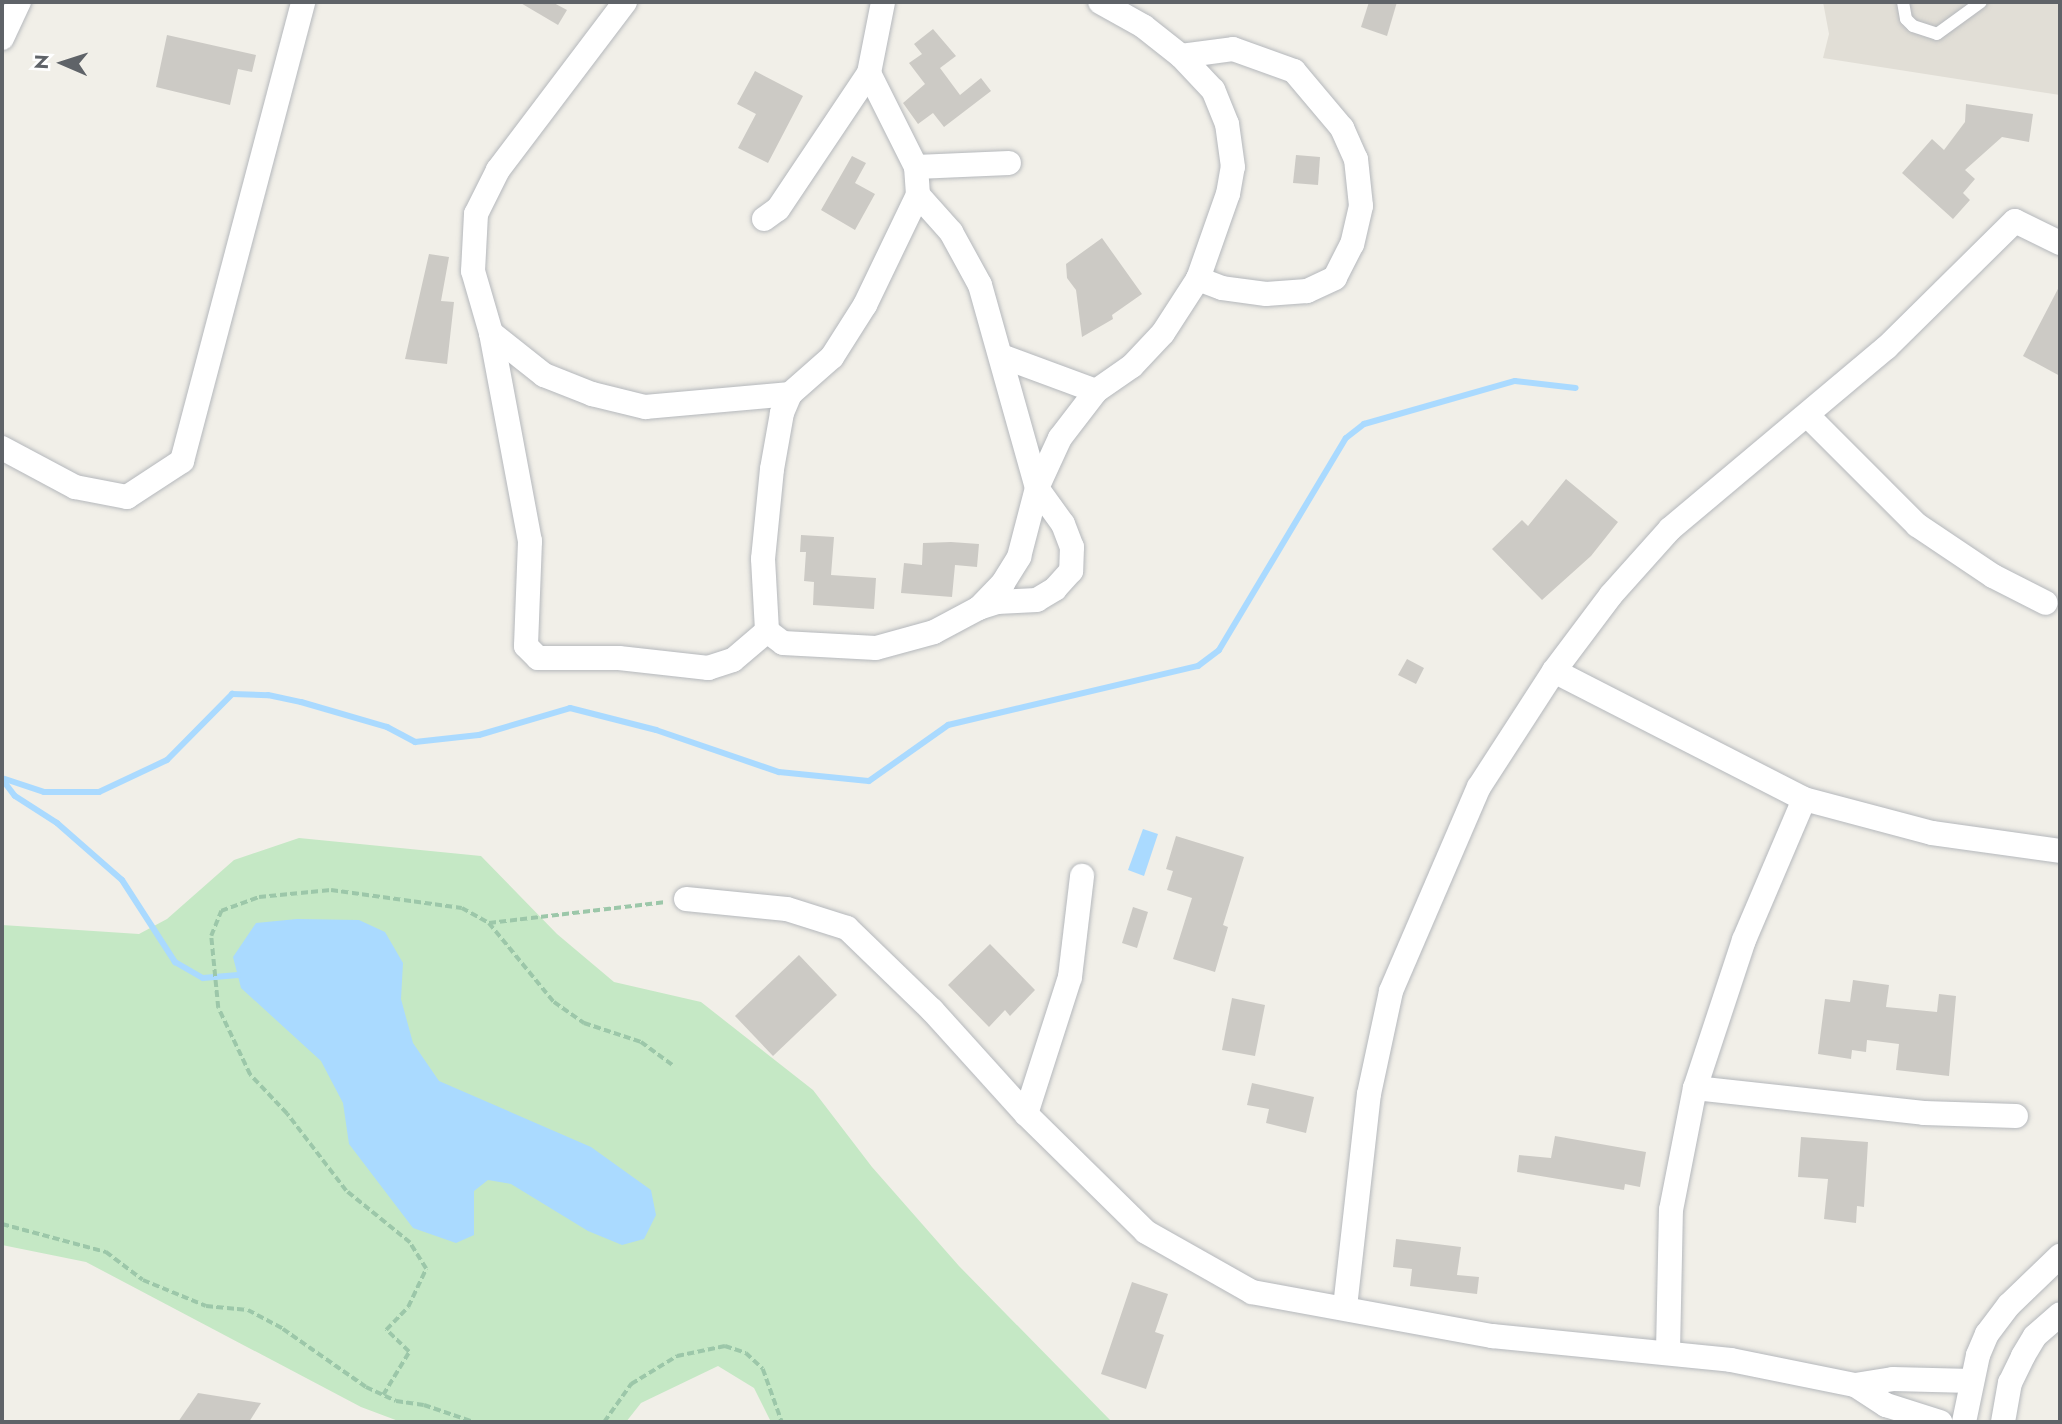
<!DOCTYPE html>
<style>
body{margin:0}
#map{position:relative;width:2062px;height:1424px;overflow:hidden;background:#f1efe8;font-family:Jost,sans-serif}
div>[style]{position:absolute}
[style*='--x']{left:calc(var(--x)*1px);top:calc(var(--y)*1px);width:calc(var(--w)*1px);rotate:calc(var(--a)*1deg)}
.education>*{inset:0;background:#e1ded6}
.green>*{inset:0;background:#c5e8c5}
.water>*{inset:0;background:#aadaff}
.stream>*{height:6px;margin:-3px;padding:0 3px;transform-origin:3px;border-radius:3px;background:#aadaff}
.building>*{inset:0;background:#cccac5}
.path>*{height:3.5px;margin-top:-1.75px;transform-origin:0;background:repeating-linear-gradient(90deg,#9cc7a9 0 7px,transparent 0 10.5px)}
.roads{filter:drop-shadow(0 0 2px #b5b8bc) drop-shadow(0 0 2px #b5b8bc)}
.lane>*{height:12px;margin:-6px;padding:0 6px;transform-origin:6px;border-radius:6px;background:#fff}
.street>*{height:24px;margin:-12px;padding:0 12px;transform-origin:12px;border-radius:12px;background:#fff}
span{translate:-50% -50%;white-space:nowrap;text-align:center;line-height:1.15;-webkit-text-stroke:6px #fff;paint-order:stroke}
.frame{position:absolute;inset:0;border:4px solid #5f6368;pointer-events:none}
.north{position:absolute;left:28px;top:28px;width:70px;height:70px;-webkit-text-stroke:5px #fff;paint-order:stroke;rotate:273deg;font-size:19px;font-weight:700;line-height:28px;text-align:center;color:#5f6368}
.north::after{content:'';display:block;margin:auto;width:24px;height:32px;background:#5f6368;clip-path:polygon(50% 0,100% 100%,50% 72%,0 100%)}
</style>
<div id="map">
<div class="education">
<i style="clip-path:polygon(1823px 2px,2060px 2px,2060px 95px,1823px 58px,1829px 34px)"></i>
</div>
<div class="green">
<i style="clip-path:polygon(299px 838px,481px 856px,557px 934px,614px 982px,701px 1002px,813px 1090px,872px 1167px,959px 1266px,1112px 1422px,771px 1422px,754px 1388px,718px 1366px,641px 1403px,626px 1422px,401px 1422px,361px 1407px,86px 1262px,2px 1245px,2px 925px,139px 934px,167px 919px,234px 860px)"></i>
</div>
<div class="water">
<i style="clip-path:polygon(1143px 829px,1158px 834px,1144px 876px,1128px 870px)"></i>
<i style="clip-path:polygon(297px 919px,359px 920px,385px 932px,403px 963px,401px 999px,413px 1043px,439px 1081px,591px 1147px,651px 1190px,656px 1215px,644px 1239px,622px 1245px,588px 1231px,511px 1184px,488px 1180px,474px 1191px,474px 1235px,456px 1243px,413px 1228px,349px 1144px,343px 1103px,321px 1061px,241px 988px,233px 957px,256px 923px)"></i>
</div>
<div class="stream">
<i style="--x:2;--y:778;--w:44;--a:18.4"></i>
<i style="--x:44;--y:792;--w:55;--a:0"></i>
<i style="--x:99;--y:792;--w:75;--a:-25.2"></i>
<i style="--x:167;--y:760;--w:93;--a:-45.4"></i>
<i style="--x:232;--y:694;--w:36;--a:2"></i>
<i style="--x:268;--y:695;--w:34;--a:12"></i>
<i style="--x:301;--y:702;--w:90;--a:16.2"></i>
<i style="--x:387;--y:727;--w:32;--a:28"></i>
<i style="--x:415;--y:742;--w:64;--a:-6.2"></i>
<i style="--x:479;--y:735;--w:95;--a:-16.5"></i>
<i style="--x:570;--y:708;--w:89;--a:14.3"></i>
<i style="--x:656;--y:730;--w:130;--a:18.9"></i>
<i style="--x:779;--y:772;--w:90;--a:5.7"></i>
<i style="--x:869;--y:781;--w:97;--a:-35.3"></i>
<i style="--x:948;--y:725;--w:257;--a:-13.3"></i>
<i style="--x:1198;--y:666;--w:26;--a:-37"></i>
<i style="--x:1219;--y:650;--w:247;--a:-59.1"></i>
<i style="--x:1346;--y:438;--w:23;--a:-38"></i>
<i style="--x:1364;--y:424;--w:157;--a:-15.9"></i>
<i style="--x:1515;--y:381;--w:61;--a:6.5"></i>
<i style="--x:2;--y:779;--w:21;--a:53"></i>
<i style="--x:15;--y:796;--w:50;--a:32.7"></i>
<i style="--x:57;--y:823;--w:86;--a:41.2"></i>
<i style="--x:122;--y:880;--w:98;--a:57.1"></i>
<i style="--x:175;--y:962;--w:32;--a:30"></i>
<i style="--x:203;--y:978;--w:35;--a:-5"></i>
</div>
<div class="building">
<i style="clip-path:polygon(519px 2px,552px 2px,567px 10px,558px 25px)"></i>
<i style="clip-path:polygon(1369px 2px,1397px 2px,1387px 36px,1361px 27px)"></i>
<i style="clip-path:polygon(933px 29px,956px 56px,940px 68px,960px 95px,981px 78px,991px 91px,944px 127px,933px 113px,918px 124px,903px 103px,925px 84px,909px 63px,922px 54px,914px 44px)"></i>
<i style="clip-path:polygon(167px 35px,256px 55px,252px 72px,238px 69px,230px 105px,156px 87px)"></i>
<i style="clip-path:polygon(755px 71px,803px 96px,768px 163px,738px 148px,756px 114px,737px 104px)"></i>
<i style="clip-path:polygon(1966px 104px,2033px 114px,2029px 142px,2002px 137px,1965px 170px,1975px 179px,1963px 193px,1970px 200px,1953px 219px,1902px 173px,1932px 139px,1944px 150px,1965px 122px)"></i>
<i style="clip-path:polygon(1296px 155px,1320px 157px,1318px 185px,1293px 183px)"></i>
<i style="clip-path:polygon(852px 156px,866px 163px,855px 183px,875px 194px,855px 230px,821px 210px)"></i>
<i style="clip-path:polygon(1102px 238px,1142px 294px,1112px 315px,1113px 319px,1082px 337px,1076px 290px,1067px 278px,1066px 264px)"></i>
<i style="clip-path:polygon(429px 254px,449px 257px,441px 301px,454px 302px,447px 364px,405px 359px)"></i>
<i style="clip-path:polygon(2060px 285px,2060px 376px,2023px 356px)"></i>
<i style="clip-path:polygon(1566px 479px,1618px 522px,1591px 556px,1542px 600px,1492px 549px,1522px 520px,1528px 526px)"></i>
<i style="clip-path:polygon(801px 535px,834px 537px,831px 575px,876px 578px,874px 609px,813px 605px,814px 582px,804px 581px,806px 552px,800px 552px)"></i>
<i style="clip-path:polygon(951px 542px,979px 544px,977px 567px,955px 565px,952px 597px,901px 593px,904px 563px,922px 565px,923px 543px)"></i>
<i style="clip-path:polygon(1407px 659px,1424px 668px,1416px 684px,1398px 675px)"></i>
<i style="clip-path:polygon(1176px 836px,1244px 857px,1223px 925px,1228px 927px,1215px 972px,1173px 959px,1192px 898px,1167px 890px,1173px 871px,1166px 869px)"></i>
<i style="clip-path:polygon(1133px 907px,1148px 912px,1137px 948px,1122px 943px)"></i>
<i style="clip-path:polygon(990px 944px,1035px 990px,1010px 1016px,1005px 1010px,989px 1027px,948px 985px)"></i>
<i style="clip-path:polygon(799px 955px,837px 995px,773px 1056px,735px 1016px)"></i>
<i style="clip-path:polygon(1853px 980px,1889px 985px,1886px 1007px,1937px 1012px,1939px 994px,1956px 996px,1949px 1076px,1896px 1070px,1899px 1044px,1867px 1040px,1866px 1052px,1852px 1050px,1851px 1059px,1818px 1054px,1825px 999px,1850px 1002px)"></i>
<i style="clip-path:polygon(1232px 998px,1265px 1005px,1255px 1056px,1222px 1050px)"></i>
<i style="clip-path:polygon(1252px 1083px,1314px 1097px,1306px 1133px,1266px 1123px,1269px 1109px,1247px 1105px)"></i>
<i style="clip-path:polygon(1555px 1136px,1646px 1152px,1640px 1187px,1625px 1184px,1624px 1190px,1517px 1172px,1519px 1155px,1551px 1158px)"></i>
<i style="clip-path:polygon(1801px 1137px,1868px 1142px,1864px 1207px,1857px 1206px,1856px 1223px,1824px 1219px,1828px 1179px,1798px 1177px)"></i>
<i style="clip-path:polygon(1396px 1239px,1461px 1247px,1457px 1275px,1479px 1277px,1477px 1294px,1410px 1286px,1412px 1269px,1393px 1267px)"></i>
<i style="clip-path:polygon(1132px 1282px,1168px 1294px,1155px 1332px,1164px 1335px,1146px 1389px,1101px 1374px)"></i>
<i style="clip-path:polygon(198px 1393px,261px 1403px,249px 1422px,178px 1422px)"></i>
</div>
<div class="path">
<i style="--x:489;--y:923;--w:176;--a:-6.8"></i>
<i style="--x:2;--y:1224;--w:108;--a:15.1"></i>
<i style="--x:106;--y:1252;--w:46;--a:37.1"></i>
<i style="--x:143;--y:1280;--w:68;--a:22.4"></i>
<i style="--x:206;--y:1306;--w:42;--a:5.4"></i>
<i style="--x:248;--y:1310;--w:40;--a:28"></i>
<i style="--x:283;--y:1329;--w:101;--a:34.9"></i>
<i style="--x:366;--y:1387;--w:33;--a:25"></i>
<i style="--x:396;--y:1401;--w:28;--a:8"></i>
<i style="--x:424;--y:1405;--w:53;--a:18.8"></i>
<i style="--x:383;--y:1395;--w:50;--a:-58.8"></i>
<i style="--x:409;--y:1352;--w:32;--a:-136"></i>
<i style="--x:386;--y:1330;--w:32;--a:-46"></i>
<i style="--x:408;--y:1307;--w:42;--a:-64.7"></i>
<i style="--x:426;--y:1269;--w:31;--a:-122"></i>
<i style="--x:410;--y:1243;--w:82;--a:-140.9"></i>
<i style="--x:346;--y:1191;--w:97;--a:-127.5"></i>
<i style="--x:287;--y:1114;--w:54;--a:-133.5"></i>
<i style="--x:250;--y:1075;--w:74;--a:-115.5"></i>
<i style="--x:218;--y:1008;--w:72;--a:-95.6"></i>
<i style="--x:211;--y:936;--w:27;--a:-68"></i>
<i style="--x:221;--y:911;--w:40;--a:-20.2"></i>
<i style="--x:259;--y:897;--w:72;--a:-5.6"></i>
<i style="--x:331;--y:890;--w:132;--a:7.8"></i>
<i style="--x:462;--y:908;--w:31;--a:29"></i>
<i style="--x:489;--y:923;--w:102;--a:50.6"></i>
<i style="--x:554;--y:1002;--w:37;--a:35"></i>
<i style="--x:584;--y:1023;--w:60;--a:18.4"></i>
<i style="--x:641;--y:1042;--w:41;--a:36"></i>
<i style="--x:604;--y:1422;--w:47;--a:-54.6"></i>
<i style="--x:631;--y:1384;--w:54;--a:-31.3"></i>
<i style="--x:677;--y:1356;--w:49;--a:-11.8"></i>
<i style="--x:725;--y:1346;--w:22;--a:18"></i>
<i style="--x:746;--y:1353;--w:23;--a:43"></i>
<i style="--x:763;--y:1369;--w:56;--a:70.3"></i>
</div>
<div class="roads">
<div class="lane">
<i style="--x:1903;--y:2;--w:17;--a:80"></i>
<i style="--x:1906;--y:19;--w:10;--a:45"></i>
<i style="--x:1913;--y:26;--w:25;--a:18"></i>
<i style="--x:1937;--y:34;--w:54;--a:-36"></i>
</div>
<div class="street">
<i style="--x:625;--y:2;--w:211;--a:127.1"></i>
<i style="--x:498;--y:170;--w:49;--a:116.6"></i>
<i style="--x:476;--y:214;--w:57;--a:93"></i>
<i style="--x:473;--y:271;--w:65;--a:73.8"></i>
<i style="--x:491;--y:333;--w:212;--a:79.4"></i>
<i style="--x:530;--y:541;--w:105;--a:92.2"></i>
<i style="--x:526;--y:646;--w:17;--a:45"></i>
<i style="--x:538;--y:658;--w:81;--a:0"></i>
<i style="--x:619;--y:658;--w:90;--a:6.4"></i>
<i style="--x:708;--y:668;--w:26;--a:-18"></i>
<i style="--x:733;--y:660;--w:45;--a:-40.5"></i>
<i style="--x:2;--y:38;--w:40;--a:-65"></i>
<i style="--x:1181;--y:56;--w:52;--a:-7.7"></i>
<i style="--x:1233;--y:49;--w:65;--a:19.8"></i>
<i style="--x:1294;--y:71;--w:75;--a:49.9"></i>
<i style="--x:1342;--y:128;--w:34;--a:66"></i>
<i style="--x:1356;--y:159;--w:47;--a:83.9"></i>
<i style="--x:1361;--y:206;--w:39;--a:103"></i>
<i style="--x:1352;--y:244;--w:38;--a:117"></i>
<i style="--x:1335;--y:278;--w:31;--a:155"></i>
<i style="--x:1307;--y:291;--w:41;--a:175.8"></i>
<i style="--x:1266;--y:294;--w:44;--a:-172.2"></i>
<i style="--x:1222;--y:288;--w:26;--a:-159"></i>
<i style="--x:916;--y:167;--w:93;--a:-2.5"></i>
<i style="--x:918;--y:195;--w:50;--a:48.3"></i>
<i style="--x:951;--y:232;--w:60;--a:61.3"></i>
<i style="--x:980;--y:285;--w:211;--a:74.3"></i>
<i style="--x:1037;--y:488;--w:44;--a:54.2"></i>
<i style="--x:1063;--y:524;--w:25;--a:69"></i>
<i style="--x:1072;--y:547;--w:24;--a:92"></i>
<i style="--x:1071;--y:571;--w:24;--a:132"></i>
<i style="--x:1055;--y:589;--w:21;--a:149"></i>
<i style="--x:1037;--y:600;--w:40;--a:177.1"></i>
<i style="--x:997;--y:602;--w:19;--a:162"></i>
<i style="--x:764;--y:219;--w:17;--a:-36"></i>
<i style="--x:778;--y:209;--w:164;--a:-56.2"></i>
<i style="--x:491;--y:333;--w:68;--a:38.4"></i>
<i style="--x:544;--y:375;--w:52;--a:21.6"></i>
<i style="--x:592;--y:394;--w:55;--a:13.8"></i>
<i style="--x:645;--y:407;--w:146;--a:-5.1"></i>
<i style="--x:790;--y:394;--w:56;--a:-41.4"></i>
<i style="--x:832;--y:357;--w:62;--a:-57.6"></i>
<i style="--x:865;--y:305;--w:122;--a:-64.3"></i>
<i style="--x:918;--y:195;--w:28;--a:-94"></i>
<i style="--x:916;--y:167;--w:105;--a:-116.6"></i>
<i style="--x:869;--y:73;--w:72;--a:-78.8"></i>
<i style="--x:1004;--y:357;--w:98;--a:20.3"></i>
<i style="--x:790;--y:394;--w:21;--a:113"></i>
<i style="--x:782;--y:413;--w:57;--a:100.1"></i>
<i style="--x:772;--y:469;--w:90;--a:95.7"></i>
<i style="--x:763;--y:559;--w:72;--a:86.8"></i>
<i style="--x:767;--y:631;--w:20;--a:37"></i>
<i style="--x:783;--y:643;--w:93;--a:3.1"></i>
<i style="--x:876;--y:648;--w:60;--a:-15.4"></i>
<i style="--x:934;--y:632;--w:51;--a:-28.1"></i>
<i style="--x:979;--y:608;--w:35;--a:-46"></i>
<i style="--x:1003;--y:583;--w:31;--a:-58"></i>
<i style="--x:1019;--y:557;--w:71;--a:-75.4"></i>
<i style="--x:1037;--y:488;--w:55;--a:-65.3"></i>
<i style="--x:1060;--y:438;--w:59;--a:-52.5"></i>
<i style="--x:1096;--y:391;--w:44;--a:-34.8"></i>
<i style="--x:1132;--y:366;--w:45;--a:-46.8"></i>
<i style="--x:1163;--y:333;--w:64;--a:-57.1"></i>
<i style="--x:1198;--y:279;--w:90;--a:-70.6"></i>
<i style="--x:1228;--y:194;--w:27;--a:-80"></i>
<i style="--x:1233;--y:167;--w:43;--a:-97.9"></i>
<i style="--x:1227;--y:124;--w:37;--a:-112"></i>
<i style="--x:1213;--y:90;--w:47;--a:-133.3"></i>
<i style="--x:1181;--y:56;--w:48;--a:-141.7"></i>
<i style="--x:1143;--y:26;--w:49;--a:-150.8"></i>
<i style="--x:1808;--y:416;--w:154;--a:45"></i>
<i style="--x:1917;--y:525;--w:92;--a:33.9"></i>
<i style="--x:1993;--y:576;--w:59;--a:27"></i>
<i style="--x:2;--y:448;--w:83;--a:28.1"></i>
<i style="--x:75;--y:487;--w:53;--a:10.9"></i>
<i style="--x:127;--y:497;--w:66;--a:-33.2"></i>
<i style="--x:182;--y:461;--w:475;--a:-75.2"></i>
<i style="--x:1554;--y:671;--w:281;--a:27.1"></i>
<i style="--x:1804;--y:799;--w:132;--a:14.9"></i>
<i style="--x:1932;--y:833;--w:129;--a:8"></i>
<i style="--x:686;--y:899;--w:101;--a:5.7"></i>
<i style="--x:787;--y:909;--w:63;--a:17.6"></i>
<i style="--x:847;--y:928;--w:118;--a:44"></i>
<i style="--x:932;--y:1010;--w:140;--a:47.9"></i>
<i style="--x:1026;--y:1114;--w:168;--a:44.5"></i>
<i style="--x:1146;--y:1232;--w:122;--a:29.5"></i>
<i style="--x:1252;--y:1292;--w:244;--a:10.4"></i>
<i style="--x:1492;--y:1336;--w:240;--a:5.7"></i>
<i style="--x:1731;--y:1360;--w:126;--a:11.4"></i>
<i style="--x:1855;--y:1385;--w:37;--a:33"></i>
<i style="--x:1886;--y:1405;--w:57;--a:17.5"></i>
<i style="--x:1695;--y:1088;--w:230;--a:6.2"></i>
<i style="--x:1924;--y:1113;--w:92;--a:1.9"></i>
<i style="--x:1026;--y:1114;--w:144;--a:-72.2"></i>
<i style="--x:1070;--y:977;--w:102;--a:-83.2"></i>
<i style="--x:1345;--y:1307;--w:214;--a:-83.6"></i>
<i style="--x:1369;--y:1094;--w:105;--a:-77.9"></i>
<i style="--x:1391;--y:991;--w:222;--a:-66.7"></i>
<i style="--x:1479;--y:787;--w:138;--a:-57.1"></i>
<i style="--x:1554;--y:671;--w:95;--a:-53.1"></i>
<i style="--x:1611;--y:595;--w:89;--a:-48.2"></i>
<i style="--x:1670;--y:529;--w:282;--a:-40"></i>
<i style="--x:1886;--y:348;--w:181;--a:-44.6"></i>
<i style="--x:2015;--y:221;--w:50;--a:26.1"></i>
<i style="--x:1668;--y:1351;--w:141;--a:-88.8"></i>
<i style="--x:1671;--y:1210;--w:124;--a:-78.9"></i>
<i style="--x:1695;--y:1088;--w:156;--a:-71.7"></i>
<i style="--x:1744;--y:940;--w:153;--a:-66.9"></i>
<i style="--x:1855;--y:1385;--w:38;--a:-9"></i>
<i style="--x:1893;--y:1379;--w:79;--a:1.5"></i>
<i style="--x:1964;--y:1422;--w:68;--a:-78.2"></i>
<i style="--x:1978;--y:1355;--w:23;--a:-67"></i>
<i style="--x:1987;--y:1334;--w:36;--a:-53"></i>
<i style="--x:2009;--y:1305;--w:71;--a:-43.9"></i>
<i style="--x:2003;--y:1422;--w:40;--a:-80"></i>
<i style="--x:2010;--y:1383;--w:30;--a:-64"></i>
<i style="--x:2023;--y:1356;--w:23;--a:-59"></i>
<i style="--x:2035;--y:1336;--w:33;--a:-41"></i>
</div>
</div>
<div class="frame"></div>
<div class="north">N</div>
</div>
